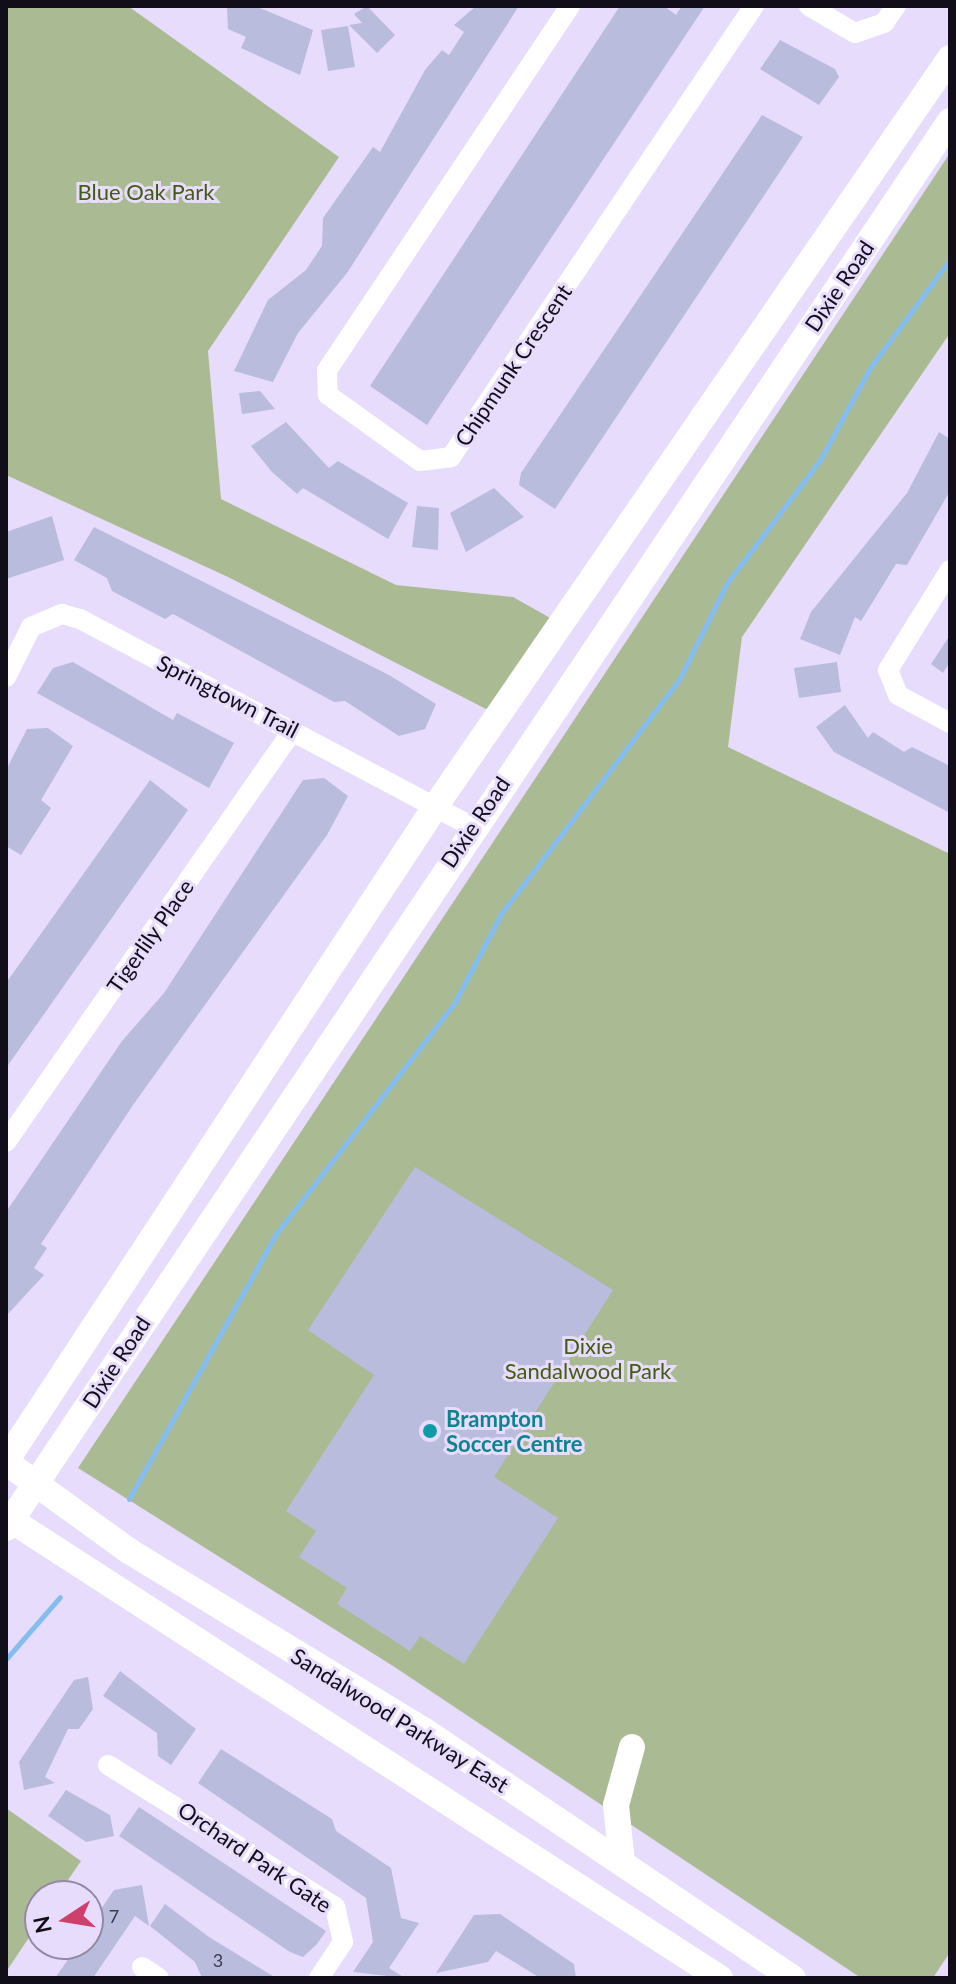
<!DOCTYPE html>
<style>
body{margin:0}
#map{position:relative;width:956px;height:1984px;overflow:hidden;background:#e8dcfd;font-family:Lato,sans-serif}
div>[style]{position:absolute}
[style*='--x']{left:calc(var(--x)*1px);top:calc(var(--y)*1px);width:calc(var(--w)*1px);rotate:calc(var(--a)*1deg)}
.green>*{inset:0;background:#aabb93}
.stream>*{height:5px;margin:-2.5px;padding:0 2.5px;transform-origin:2.5px;border-radius:2.5px;background:#86bdf0}
.building>*{inset:0;background:#b9bcdd}
.minor>*{height:20px;margin:-10px;padding:0 10px;transform-origin:10px;border-radius:10px;background:#fff}
.major>*{height:26px;margin:-13px;padding:0 13px;transform-origin:13px;border-radius:13px;background:#fff}
.dots>*{width:22px;height:22px;translate:-50% -50%;box-sizing:border-box;border:4px solid #e8dcfd;border-radius:50%}
span{translate:-50% -50%;white-space:nowrap;text-align:center;line-height:1.15;-webkit-text-stroke:6px #e8dcfd;paint-order:stroke}
.number-label{font-size:18px;color:#3c3a4a}
.number-label span{-webkit-text-stroke-width:0}
.park-label{font-size:22px;color:#445b14}
.street-label{font-size:22px;color:#120e19}
.culture-label{font-size:22px;color:#0d838f;font-weight:700}
.left{translate:0 -50%;text-align:left}
.frame{position:absolute;inset:0;border:8px solid #120e19;pointer-events:none}
.north{position:absolute;left:24px;top:1880px;width:80px;height:80px;box-sizing:border-box;background:#e8dcfd;border:2px solid #928aa2;border-radius:50%;rotate:258deg;font-size:22px;font-weight:700;line-height:32px;text-align:center;color:#120e19}
.north::after{content:'';display:block;margin:auto;width:28px;height:36px;background:#ce406b;clip-path:polygon(50% 0,100% 100%,50% 72%,0 100%)}
</style>
<div id="map">
<div class="green">
<i style="clip-path:polygon(6px 6px,128px 6px,339px 157px,208px 351px,221px 499px,396px 585px,513px 597px,552px 619px,488px 710px,228px 577px,6px 475px)"></i>
<i style="clip-path:polygon(950px 153px,950px 333px,742px 637px,728px 747px,950px 854px,950px 1952px,933px 1978px,861px 1978px,393px 1666px,78px 1468px)"></i>
<i style="clip-path:polygon(6px 1808px,81px 1861px,57px 1896px,40px 1896px,40px 1921px,6px 1972px)"></i>
</div>
<div class="stream">
<i style="--x:129;--y:1499;--w:303;--a:-61"></i>
<i style="--x:276;--y:1234;--w:293;--a:-52.3"></i>
<i style="--x:455;--y:1002;--w:99;--a:-62.4"></i>
<i style="--x:501;--y:914;--w:296;--a:-52.8"></i>
<i style="--x:680;--y:678;--w:106;--a:-63.7"></i>
<i style="--x:727;--y:583;--w:154;--a:-52.9"></i>
<i style="--x:820;--y:460;--w:105;--a:-61.5"></i>
<i style="--x:870;--y:368;--w:135;--a:-53.7"></i>
<i style="--x:6;--y:1659;--w:82;--a:-48.9"></i>
</div>
<div class="building">
<i style="clip-path:polygon(227px 6px,255px 6px,313px 30px,300px 75px,241px 48px,246px 37px,228px 29px)"></i>
<i style="clip-path:polygon(367px 6px,395px 35px,377px 53px,349px 25px,362px 23px,354px 14px)"></i>
<i style="clip-path:polygon(476px 6px,519px 6px,347px 273px,298px 333px,273px 382px,234px 371px,268px 300px,306px 270px,322px 246px,323px 218px,373px 147px,380px 152px,425px 70px,442px 50px,449px 55px,464px 32px,454px 25px)"></i>
<i style="clip-path:polygon(620px 6px,664px 6px,676px 15px,682px 6px,705px 6px,427px 425px,370px 386px)"></i>
<i style="clip-path:polygon(348px 26px,355px 67px,328px 71px,321px 30px)"></i>
<i style="clip-path:polygon(780px 40px,835px 69px,839px 77px,819px 105px,760px 69px)"></i>
<i style="clip-path:polygon(762px 115px,803px 137px,555px 509px,519px 485px,521px 473px)"></i>
<i style="clip-path:polygon(260px 391px,275px 409px,242px 414px,239px 393px)"></i>
<i style="clip-path:polygon(286px 422px,329px 468px,338px 461px,408px 503px,388px 539px,303px 488px,297px 494px,272px 472px,251px 446px)"></i>
<i style="clip-path:polygon(939px 432px,950px 439px,950px 491px,907px 565px,896px 564px,861px 621px,855px 617px,840px 655px,800px 639px,811px 612px,907px 493px)"></i>
<i style="clip-path:polygon(494px 488px,524px 517px,466px 552px,450px 513px)"></i>
<i style="clip-path:polygon(417px 506px,439px 508px,438px 550px,412px 547px)"></i>
<i style="clip-path:polygon(52px 516px,64px 560px,6px 579px,6px 532px)"></i>
<i style="clip-path:polygon(94px 527px,389px 675px,436px 704px,425px 729px,399px 736px,345px 701px,334px 702px,173px 614px,165px 619px,112px 591px,107px 578px,74px 560px)"></i>
<i style="clip-path:polygon(950px 635px,950px 662px,943px 673px,931px 664px)"></i>
<i style="clip-path:polygon(73px 662px,173px 720px,177px 713px,234px 743px,209px 788px,37px 693px,53px 668px)"></i>
<i style="clip-path:polygon(837px 662px,841px 692px,799px 698px,794px 668px)"></i>
<i style="clip-path:polygon(845px 705px,868px 738px,873px 732px,904px 752px,912px 747px,950px 766px,950px 813px,834px 752px,816px 727px)"></i>
<i style="clip-path:polygon(48px 728px,73px 746px,41px 800px,51px 808px,21px 855px,6px 846px,6px 770px,27px 729px)"></i>
<i style="clip-path:polygon(324px 778px,348px 796px,327px 835px,133px 1105px,41px 1244px,47px 1248px,34px 1268px,44px 1275px,6px 1316px,6px 1212px,122px 1041px,164px 993px,303px 780px)"></i>
<i style="clip-path:polygon(150px 780px,188px 810px,6px 1068px,6px 983px)"></i>
<i style="clip-path:polygon(415px 1167px,613px 1290px,494px 1477px,558px 1518px,464px 1664px,420px 1636px,410px 1651px,337px 1604px,347px 1588px,299px 1557px,316px 1531px,286px 1511px,374px 1375px,308px 1330px)"></i>
<i style="clip-path:polygon(120px 1671px,196px 1729px,171px 1765px,158px 1756px,157px 1733px,103px 1696px)"></i>
<i style="clip-path:polygon(88px 1677px,93px 1709px,79px 1729px,68px 1729px,45px 1777px,55px 1783px,24px 1790px,19px 1762px,74px 1680px)"></i>
<i style="clip-path:polygon(221px 1749px,332px 1819px,336px 1831px,391px 1868px,401px 1918px,419px 1923px,389px 1968px,405px 1978px,353px 1972px,373px 1942px,366px 1898px,198px 1783px)"></i>
<i style="clip-path:polygon(66px 1790px,110px 1815px,114px 1836px,86px 1842px,48px 1816px)"></i>
<i style="clip-path:polygon(139px 1807px,326px 1931px,317px 1944px,303px 1957px,290px 1952px,119px 1836px)"></i>
<i style="clip-path:polygon(142px 1885px,149px 1926px,135px 1916px,93px 1978px,55px 1978px,79px 1944px,88px 1944px,88px 1928px,114px 1890px)"></i>
<i style="clip-path:polygon(165px 1904px,209px 1937px,276px 1978px,202px 1978px,195px 1962px,150px 1926px)"></i>
<i style="clip-path:polygon(500px 1914px,574px 1964px,576px 1978px,540px 1978px,496px 1951px,488px 1962px,436px 1973px,474px 1915px)"></i>
</div>
<div class="minor">
<i style="--x:570;--y:6;--w:438;--a:123.7"></i>
<i style="--x:327;--y:371;--w:24;--a:88"></i>
<i style="--x:328;--y:395;--w:113;--a:35.7"></i>
<i style="--x:420;--y:461;--w:31;--a:-7"></i>
<i style="--x:451;--y:457;--w:543;--a:-56.11"></i>
<i style="--x:809;--y:6;--w:53;--a:30.4"></i>
<i style="--x:855;--y:33;--w:31;--a:-19"></i>
<i style="--x:884;--y:23;--w:21;--a:-55"></i>
<i style="--x:950;--y:570;--w:118;--a:121.8"></i>
<i style="--x:888;--y:670;--w:27;--a:68"></i>
<i style="--x:898;--y:695;--w:59;--a:28.3"></i>
<i style="--x:6;--y:677;--w:56;--a:-63.4"></i>
<i style="--x:31;--y:627;--w:34;--a:-23"></i>
<i style="--x:62;--y:614;--w:19;--a:16"></i>
<i style="--x:80;--y:619;--w:442;--a:27.9"></i>
<i style="--x:6;--y:1142;--w:502;--a:-55.14"></i>
<i style="--x:108;--y:1765;--w:268;--a:32"></i>
<i style="--x:335;--y:1907;--w:36;--a:77"></i>
<i style="--x:343;--y:1942;--w:43;--a:123.7"></i>
<i style="--x:142;--y:1967;--w:20;--a:33"></i>
</div>
<div class="major">
<i style="--x:6;--y:1461;--w:786;--a:-56.73"></i>
<i style="--x:437;--y:804;--w:905;--a:-55.48"></i>
<i style="--x:6;--y:1462;--w:152;--a:35.9"></i>
<i style="--x:129;--y:1551;--w:346;--a:31.3"></i>
<i style="--x:425;--y:1731;--w:443;--a:33.9"></i>
<i style="--x:6;--y:1517;--w:850;--a:32.85"></i>
<i style="--x:6;--y:1528;--w:1694;--a:-56.14"></i>
<i style="--x:622;--y:1863;--w:58;--a:-95.9"></i>
<i style="--x:616;--y:1805;--w:60;--a:-74.6"></i>
</div>
<div class="dots">
<i style="left:430px;top:1431px;background:#0f9aa8"></i>
</div>
<div class="number-label">
<span style="left:114px;top:1916px">7</span>
<span style="left:218px;top:1960px">3</span>
</div>
<div class="park-label">
<span style="left:146px;top:192px">Blue Oak Park</span>
<span style="left:588px;top:1358px">Dixie<br>Sandalwood Park</span>
</div>
<div class="street-label">
<span style="left:839px;top:286px;rotate:-56deg">Dixie Road</span>
<span style="left:513px;top:365px;rotate:-56deg">Chipmunk Crescent</span>
<span style="left:228px;top:696px;rotate:27deg">Springtown Trail</span>
<span style="left:475px;top:822px;rotate:-56deg">Dixie Road</span>
<span style="left:150px;top:936px;rotate:-55deg">Tigerlily Place</span>
<span style="left:116px;top:1362px;rotate:-57deg">Dixie Road</span>
<span style="left:400px;top:1720px;rotate:32deg">Sandalwood Parkway East</span>
<span style="left:255px;top:1857px;rotate:34deg">Orchard Park Gate</span>
</div>
<div class="culture-label">
<span class="left" style="left:446px;top:1431px">Brampton<br>Soccer Centre</span>
</div>
<div class="frame"></div>
<div class="north">N</div>
</div>
